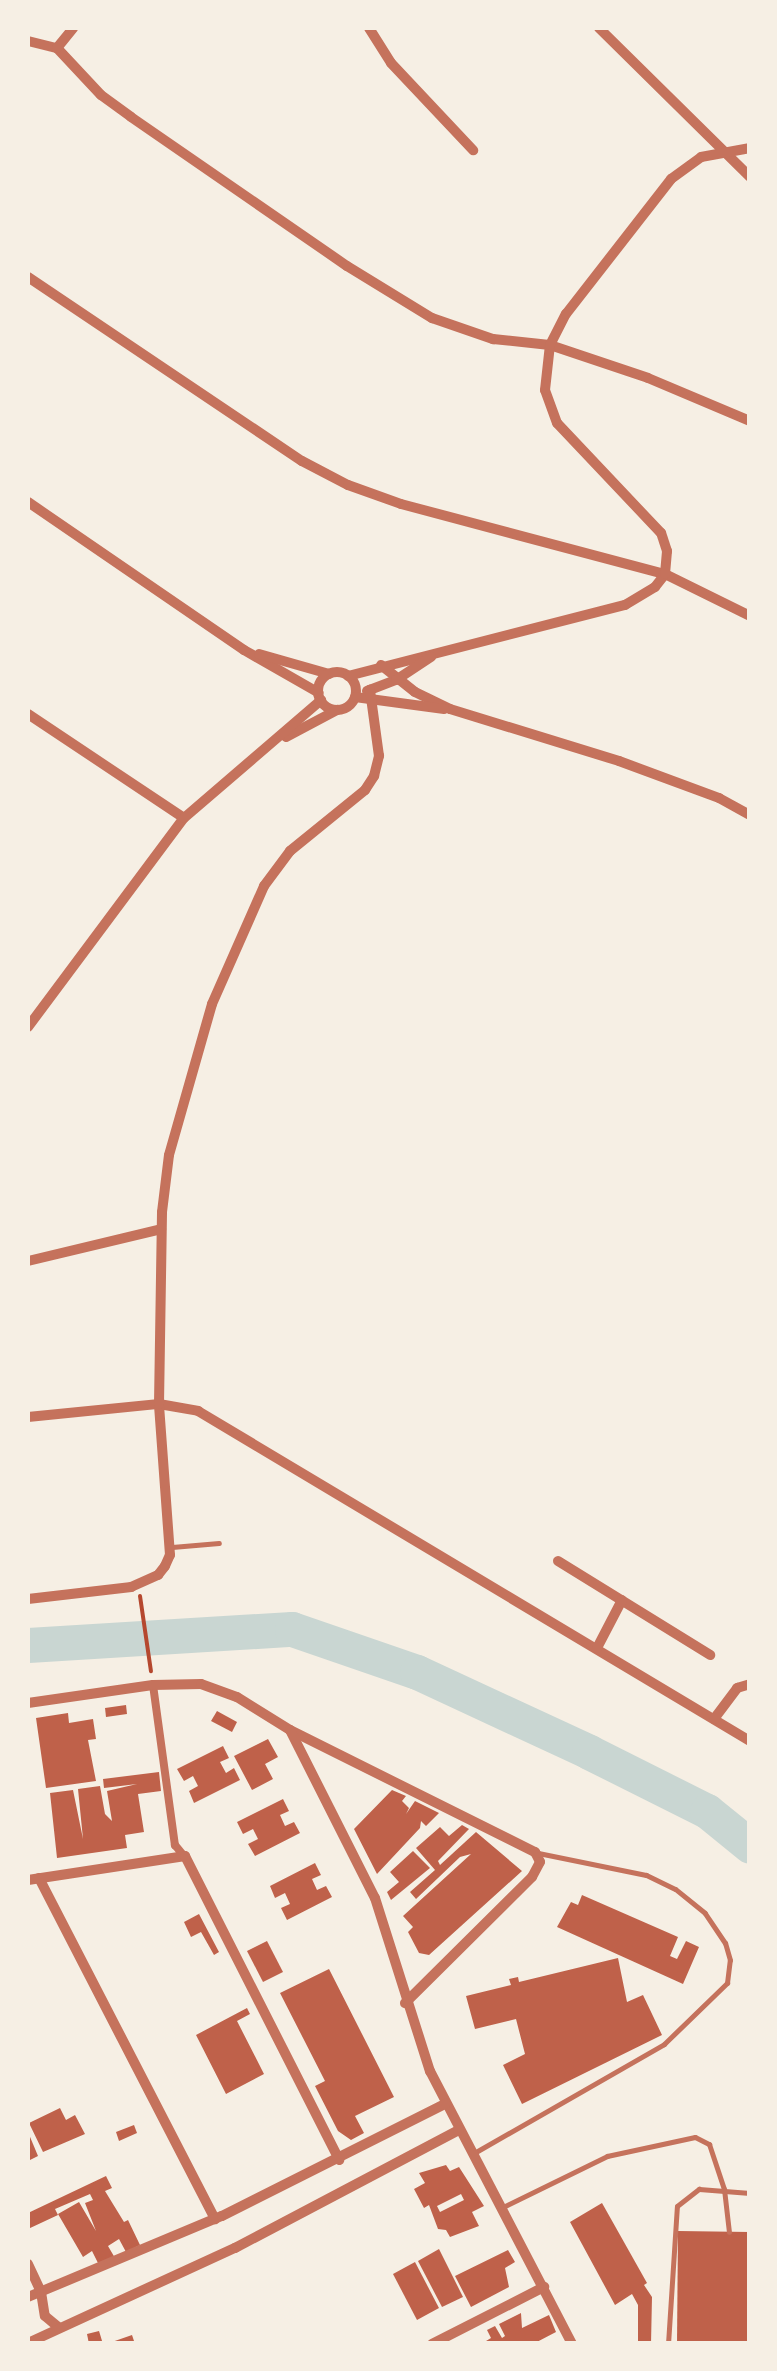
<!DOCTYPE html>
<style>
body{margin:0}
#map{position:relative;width:777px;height:2371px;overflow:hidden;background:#f6efe4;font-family:Barlow,sans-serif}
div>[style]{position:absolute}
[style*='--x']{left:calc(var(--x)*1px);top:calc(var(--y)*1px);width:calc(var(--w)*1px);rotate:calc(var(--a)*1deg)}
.river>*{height:35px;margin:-17.5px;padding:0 17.5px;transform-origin:17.5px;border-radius:17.5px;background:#c9d6d2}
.building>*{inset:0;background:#bf614a}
.path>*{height:4px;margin:-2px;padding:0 2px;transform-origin:2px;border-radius:2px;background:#b5482f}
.service>*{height:5px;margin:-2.5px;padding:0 2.5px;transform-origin:2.5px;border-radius:2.5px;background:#c5725c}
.pedestrian>*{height:8px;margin:-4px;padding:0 4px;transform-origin:4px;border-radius:4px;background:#c5725c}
.minor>*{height:10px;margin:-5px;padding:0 5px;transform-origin:5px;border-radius:5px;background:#c5725c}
.minor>.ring{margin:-5px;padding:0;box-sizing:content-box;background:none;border:10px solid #c5725c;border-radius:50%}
span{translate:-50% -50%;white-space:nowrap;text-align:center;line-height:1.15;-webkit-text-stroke:10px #f6efe4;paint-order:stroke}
.frame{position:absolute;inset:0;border:30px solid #f6efe4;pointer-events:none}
</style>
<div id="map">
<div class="river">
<i style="--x:28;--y:1645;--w:264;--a:-3.5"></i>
<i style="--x:292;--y:1629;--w:132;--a:19"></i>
<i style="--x:417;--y:1672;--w:190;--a:24.9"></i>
<i style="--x:589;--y:1752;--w:132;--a:26.6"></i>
<i style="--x:707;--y:1811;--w:55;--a:39.1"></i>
</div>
<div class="building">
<i style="clip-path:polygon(126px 1705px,127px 1714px,106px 1717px,105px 1708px)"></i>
<i style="clip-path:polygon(217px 1711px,237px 1722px,232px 1732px,211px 1721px)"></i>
<i style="clip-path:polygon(68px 1713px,69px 1723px,93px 1719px,96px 1739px,88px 1740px,96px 1781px,46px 1788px,36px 1718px)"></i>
<i style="clip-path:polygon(268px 1739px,278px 1757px,265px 1764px,273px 1779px,252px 1790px,234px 1756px)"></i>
<i style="clip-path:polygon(223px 1746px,229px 1758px,220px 1762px,226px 1773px,234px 1768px,240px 1780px,194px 1803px,189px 1791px,198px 1786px,193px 1776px,184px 1781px,177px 1769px)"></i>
<i style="clip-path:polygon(159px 1772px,161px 1791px,138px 1794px,144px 1832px,125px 1835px,127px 1848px,57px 1858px,50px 1793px,73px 1790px,83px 1839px,78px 1789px,100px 1786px,105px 1814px,112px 1821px,107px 1791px,137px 1784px,104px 1788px,103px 1779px)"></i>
<i style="clip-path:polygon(392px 1790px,406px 1796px,402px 1801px,409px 1808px,406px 1814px,415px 1801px,439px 1813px,426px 1826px,421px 1821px,420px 1828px,377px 1874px,354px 1829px)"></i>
<i style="clip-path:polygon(283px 1799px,289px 1811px,280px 1815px,285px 1826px,294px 1822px,300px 1833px,255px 1856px,248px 1844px,258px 1839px,253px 1829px,243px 1834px,237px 1822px)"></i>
<i style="clip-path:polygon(462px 1825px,469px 1829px,438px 1861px,440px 1865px,476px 1832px,522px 1871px,429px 1955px,419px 1953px,408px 1932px,413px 1927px,403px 1916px,471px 1854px,460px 1857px,416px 1899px,410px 1892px,435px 1870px,416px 1848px,440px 1827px,449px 1836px)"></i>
<i style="clip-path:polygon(413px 1851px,430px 1868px,391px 1900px,387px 1892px,399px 1882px,390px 1872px)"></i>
<i style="clip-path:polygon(315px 1863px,321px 1875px,312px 1879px,317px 1890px,326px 1886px,332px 1897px,287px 1920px,281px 1908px,290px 1904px,285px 1893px,275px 1898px,270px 1886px)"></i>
<i style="clip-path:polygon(582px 1895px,678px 1937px,670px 1956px,677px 1959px,686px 1941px,699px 1947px,683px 1984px,557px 1927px,571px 1902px,578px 1905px)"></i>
<i style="clip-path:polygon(199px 1914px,219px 1952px,214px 1955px,201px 1932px,191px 1937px,184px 1922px)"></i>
<i style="clip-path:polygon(267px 1941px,283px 1972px,263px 1982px,247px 1951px)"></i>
<i style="clip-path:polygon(618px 1958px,627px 2002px,643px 1995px,662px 2035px,522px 2104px,503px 2065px,525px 2054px,516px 2019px,475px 2029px,466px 1996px,511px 1985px,509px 1979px,518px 1977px,519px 1982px)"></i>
<i style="clip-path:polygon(329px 1969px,394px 2097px,355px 2116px,364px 2133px,351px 2140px,338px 2131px,315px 2086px,325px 2081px,280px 1993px)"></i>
<i style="clip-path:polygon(247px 2008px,250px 2014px,237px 2021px,264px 2074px,226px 2094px,196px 2035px)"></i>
<i style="clip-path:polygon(60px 2108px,66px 2120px,75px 2115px,85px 2134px,43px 2152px,29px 2123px)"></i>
<i style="clip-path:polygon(134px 2125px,137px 2133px,119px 2141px,116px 2132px)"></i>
<i style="clip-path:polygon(28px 2132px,38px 2156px,28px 2161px)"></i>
<i style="clip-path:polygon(evenodd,446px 2165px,450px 2171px,459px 2167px,484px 2206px,472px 2212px,479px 2226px,450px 2237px,446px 2230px,438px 2229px,429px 2205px,424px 2208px,414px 2189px,425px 2183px,419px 2173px,446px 2165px,461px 2194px,464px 2200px,440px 2212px,437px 2206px,461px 2194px)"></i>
<i style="clip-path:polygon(106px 2176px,112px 2188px,105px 2191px,124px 2222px,128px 2220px,140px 2245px,126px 2252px,119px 2239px,108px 2246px,115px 2258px,99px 2265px,92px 2251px,83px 2257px,58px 2214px,79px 2202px,96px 2231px,85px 2203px,93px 2200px,90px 2194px,55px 2209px,58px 2215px,28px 2229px,28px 2213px)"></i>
<i style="clip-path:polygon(602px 2203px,647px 2283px,644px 2285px,652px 2297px,651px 2344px,638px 2344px,638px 2305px,632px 2294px,615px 2305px,570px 2222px)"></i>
<i style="clip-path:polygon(678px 2231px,750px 2232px,750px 2344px,677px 2344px)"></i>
<i style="clip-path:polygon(439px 2249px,463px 2297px,442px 2307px,418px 2261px)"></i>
<i style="clip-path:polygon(508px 2250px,515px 2262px,505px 2268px,509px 2287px,471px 2307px,455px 2276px)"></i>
<i style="clip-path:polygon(415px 2262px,439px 2308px,417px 2320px,393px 2274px)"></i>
<i style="clip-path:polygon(521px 2313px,522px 2328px,549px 2315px,556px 2332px,533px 2344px,481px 2344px,491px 2338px,487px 2330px,495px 2326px,502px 2338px,505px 2336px,499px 2324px)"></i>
<i style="clip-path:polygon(99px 2331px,103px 2344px,89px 2344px,87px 2334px)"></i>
<i style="clip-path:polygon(132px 2335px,135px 2344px,109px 2344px,109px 2343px)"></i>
</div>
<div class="path">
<i style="--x:140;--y:1596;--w:76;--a:81.7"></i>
</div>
<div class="service">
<i style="--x:172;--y:1547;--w:47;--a:-4.9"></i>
<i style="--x:474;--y:2153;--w:219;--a:-29.8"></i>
<i style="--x:664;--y:2044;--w:88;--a:-44.1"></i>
<i style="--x:727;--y:1983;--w:23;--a:-83"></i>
<i style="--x:730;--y:1960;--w:18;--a:-106"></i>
<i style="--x:725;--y:1943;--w:36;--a:-124"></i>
<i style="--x:705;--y:1913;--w:38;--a:-141"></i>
<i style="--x:675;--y:1889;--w:32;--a:-154"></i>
<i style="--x:646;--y:1875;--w:110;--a:-168.5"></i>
<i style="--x:503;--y:2207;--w:116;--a:-26.1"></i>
<i style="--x:607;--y:2156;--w:90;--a:-12.2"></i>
<i style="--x:695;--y:2137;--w:16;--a:27"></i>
<i style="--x:709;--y:2144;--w:47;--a:71.6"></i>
<i style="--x:724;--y:2189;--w:43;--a:83.4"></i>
<i style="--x:668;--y:2344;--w:138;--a:-86.3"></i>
<i style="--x:677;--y:2206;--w:28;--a:-38"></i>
<i style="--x:699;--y:2189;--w:51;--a:4.5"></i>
</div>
<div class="pedestrian">
<i style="--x:153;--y:1685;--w:162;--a:82.2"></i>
<i style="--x:175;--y:1845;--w:14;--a:51"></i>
</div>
<div class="minor">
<i style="--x:369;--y:28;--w:41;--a:57.8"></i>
<i style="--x:391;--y:63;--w:120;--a:46.7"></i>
<i style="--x:599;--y:28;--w:212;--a:44.6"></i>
<i style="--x:28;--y:41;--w:30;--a:14"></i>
<i style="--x:57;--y:48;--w:64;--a:46.9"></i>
<i style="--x:101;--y:95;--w:37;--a:36"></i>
<i style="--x:131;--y:117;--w:262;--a:34.6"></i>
<i style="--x:347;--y:266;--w:100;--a:31.5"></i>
<i style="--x:432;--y:318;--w:65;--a:19"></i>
<i style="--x:493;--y:339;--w:57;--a:6"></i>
<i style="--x:550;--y:345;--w:103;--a:18.6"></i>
<i style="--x:648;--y:378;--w:111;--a:22.9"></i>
<i style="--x:57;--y:48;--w:26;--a:-51"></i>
<i style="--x:28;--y:277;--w:330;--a:33.9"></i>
<i style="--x:302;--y:461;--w:52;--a:27.6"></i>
<i style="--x:348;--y:485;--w:56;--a:19.7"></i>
<i style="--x:401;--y:504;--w:273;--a:14.9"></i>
<i style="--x:665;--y:574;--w:95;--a:26.3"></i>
<i style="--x:28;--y:502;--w:262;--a:34.4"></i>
<i style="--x:244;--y:650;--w:86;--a:29.8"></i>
<i style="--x:259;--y:654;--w:73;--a:15.9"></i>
<i style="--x:381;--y:665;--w:43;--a:38.5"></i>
<i style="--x:415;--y:692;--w:39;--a:26"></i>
<i style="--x:450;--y:709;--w:177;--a:17.1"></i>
<i style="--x:619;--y:761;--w:107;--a:20.3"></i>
<i style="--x:719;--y:798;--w:35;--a:29"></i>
<i class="ring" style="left:318px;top:672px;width:28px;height:28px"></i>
<i style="--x:348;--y:676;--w:286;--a:-14.4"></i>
<i style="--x:625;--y:605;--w:35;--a:-31"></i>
<i style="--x:655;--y:587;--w:16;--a:-52"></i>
<i style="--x:665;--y:574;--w:23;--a:-85"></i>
<i style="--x:667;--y:551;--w:19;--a:-108"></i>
<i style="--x:661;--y:533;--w:151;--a:-133.4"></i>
<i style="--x:557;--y:423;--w:35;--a:-110"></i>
<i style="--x:545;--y:390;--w:45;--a:-83.7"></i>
<i style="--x:550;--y:345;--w:35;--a:-63"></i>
<i style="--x:566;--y:314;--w:171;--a:-52.1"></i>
<i style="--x:671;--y:179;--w:37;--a:-36"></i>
<i style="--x:701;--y:157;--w:50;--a:-10.4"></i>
<i style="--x:367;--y:691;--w:31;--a:-21"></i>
<i style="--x:396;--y:680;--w:42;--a:-33.3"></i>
<i style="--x:355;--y:697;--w:90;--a:7.7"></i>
<i style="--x:28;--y:714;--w:187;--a:33.7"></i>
<i style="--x:286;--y:737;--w:58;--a:-27.9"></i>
<i style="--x:28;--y:1027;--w:261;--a:-53.3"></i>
<i style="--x:184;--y:818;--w:181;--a:-40.7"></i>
<i style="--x:28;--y:1261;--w:137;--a:-13.5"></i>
<i style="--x:28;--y:1417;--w:132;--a:-5.7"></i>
<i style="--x:159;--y:1404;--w:40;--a:10"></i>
<i style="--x:198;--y:1411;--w:643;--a:30.87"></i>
<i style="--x:558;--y:1561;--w:179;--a:31.7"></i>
<i style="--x:28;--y:1599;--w:104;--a:-6.6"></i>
<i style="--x:131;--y:1587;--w:30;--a:-24"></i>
<i style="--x:158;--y:1575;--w:11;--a:-52"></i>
<i style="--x:165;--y:1566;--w:12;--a:-66"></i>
<i style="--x:170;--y:1555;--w:151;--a:-94.2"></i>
<i style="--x:159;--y:1404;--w:192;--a:-89.1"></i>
<i style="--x:162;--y:1212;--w:57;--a:-83"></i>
<i style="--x:169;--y:1155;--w:157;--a:-74.1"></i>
<i style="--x:212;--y:1004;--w:129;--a:-66.2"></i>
<i style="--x:264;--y:886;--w:44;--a:-53.4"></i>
<i style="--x:290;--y:851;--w:97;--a:-39.1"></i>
<i style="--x:365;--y:790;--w:17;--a:-57"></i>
<i style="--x:374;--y:776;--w:21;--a:-76"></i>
<i style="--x:379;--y:756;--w:67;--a:-97.8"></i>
<i style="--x:597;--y:1648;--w:54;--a:-62.5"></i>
<i style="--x:28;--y:1703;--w:126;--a:-8.2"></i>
<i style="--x:153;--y:1685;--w:48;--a:-1.2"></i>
<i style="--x:201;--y:1684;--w:38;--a:20"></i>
<i style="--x:237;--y:1697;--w:62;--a:31.9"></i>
<i style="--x:290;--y:1730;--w:274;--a:26.5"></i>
<i style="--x:535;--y:1852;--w:11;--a:63"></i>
<i style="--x:540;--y:1862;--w:17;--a:118"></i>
<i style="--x:532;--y:1877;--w:179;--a:135.2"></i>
<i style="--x:714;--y:1719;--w:39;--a:-53"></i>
<i style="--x:737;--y:1688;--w:14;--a:-17"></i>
<i style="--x:290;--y:1730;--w:188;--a:63.2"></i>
<i style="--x:375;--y:1898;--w:182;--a:72.4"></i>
<i style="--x:430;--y:2071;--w:308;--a:62.5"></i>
<i style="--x:39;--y:1878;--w:384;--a:62.7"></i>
<i style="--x:28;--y:1880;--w:159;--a:-8.7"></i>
<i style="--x:185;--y:1856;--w:341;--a:63.1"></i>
<i style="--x:28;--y:2264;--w:31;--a:65"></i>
<i style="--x:41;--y:2292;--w:24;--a:81"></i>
<i style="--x:45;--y:2316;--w:17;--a:40"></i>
<i style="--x:28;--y:2297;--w:210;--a:-22.7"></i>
<i style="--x:222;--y:2216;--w:250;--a:-26.7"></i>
<i style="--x:28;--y:2343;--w:228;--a:-24.7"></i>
<i style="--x:235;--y:2248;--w:253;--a:-27.8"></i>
<i style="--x:432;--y:2344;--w:126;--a:-27"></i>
</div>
<div class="frame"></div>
</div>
